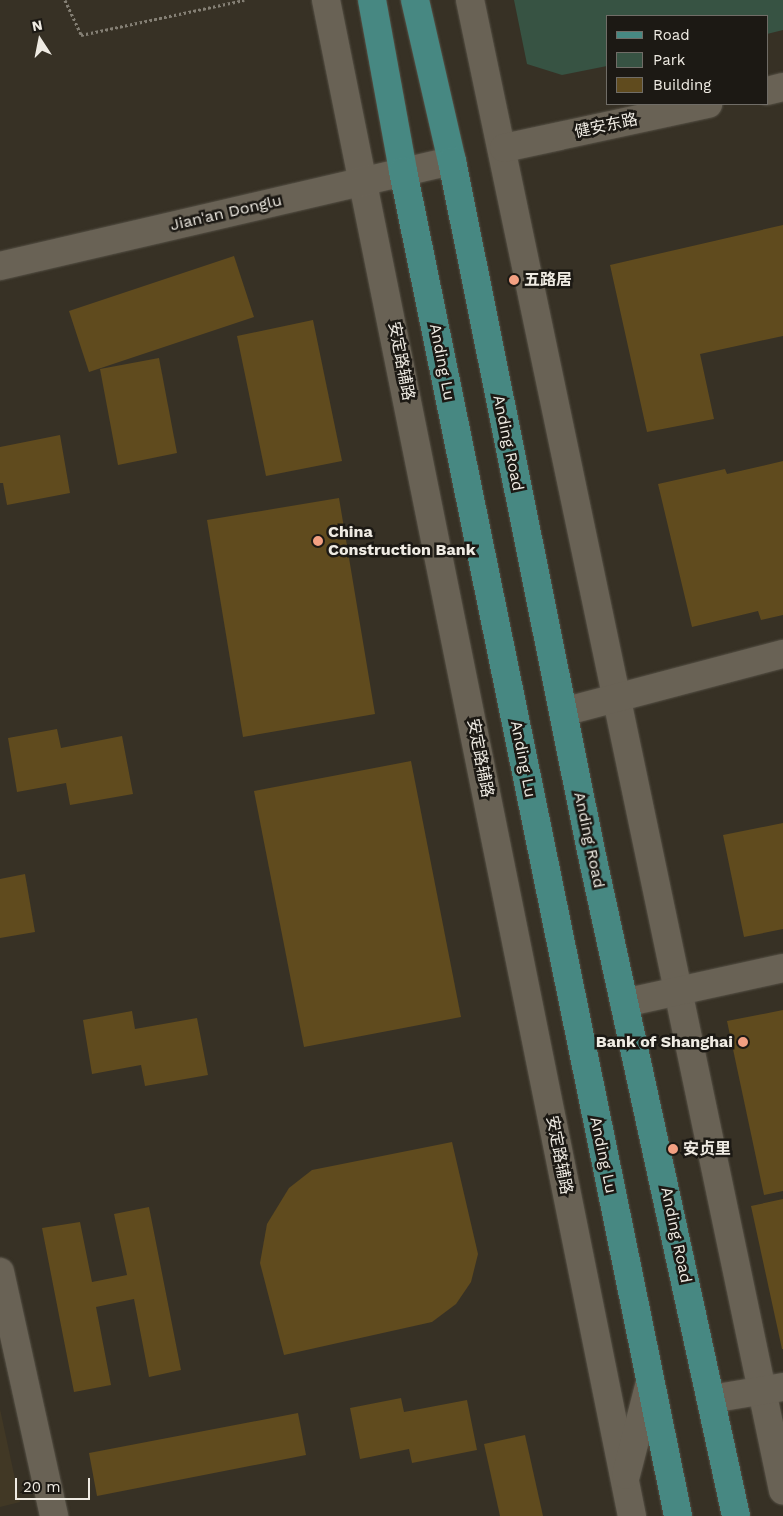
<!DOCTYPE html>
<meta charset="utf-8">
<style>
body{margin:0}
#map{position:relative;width:783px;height:1516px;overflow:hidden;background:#373125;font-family:"Work Sans","Noto Sans SC",sans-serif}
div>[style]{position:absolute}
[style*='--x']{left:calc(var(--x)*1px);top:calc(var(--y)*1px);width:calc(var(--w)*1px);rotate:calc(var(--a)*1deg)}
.built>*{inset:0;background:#413825}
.green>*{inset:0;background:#375343}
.building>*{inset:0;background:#604b1e}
.path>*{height:3px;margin-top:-1.5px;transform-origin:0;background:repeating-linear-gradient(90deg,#847f74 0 2.5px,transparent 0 5px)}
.roads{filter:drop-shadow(0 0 1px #555045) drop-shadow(0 0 1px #555045)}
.minor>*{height:28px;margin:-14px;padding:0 14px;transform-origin:14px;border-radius:14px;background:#696255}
.major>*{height:28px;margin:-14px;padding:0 14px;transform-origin:14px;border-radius:14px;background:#478882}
.dots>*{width:14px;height:14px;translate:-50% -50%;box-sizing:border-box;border:2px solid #1c1914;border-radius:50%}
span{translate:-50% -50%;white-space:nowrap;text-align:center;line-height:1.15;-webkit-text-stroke:5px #1c1914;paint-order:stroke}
.street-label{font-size:16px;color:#efebe3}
.poi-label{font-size:16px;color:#efebe3;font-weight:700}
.left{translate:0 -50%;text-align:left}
.right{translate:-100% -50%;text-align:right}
.legend{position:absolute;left:606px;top:15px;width:162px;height:90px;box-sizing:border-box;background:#1c1914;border:1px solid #706d67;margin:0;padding:6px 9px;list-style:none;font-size:15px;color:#efebe3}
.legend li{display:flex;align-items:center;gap:10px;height:25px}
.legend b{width:25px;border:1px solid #706d67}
.north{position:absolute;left:15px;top:15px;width:50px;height:50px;-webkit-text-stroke:4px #1c1914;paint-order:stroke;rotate:349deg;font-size:14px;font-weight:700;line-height:20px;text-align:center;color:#efebe3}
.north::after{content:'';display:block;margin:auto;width:18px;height:22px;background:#efebe3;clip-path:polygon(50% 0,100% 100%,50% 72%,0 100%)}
.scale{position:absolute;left:15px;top:1478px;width:75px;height:22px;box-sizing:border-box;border:2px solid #efebe3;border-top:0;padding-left:6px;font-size:15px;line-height:18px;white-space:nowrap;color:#efebe3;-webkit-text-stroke:4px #1c1914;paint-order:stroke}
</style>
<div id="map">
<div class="built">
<i style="clip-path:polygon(0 1409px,20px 1502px,0 1507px)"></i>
</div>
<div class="green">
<i style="clip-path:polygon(514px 0,783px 0,783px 30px,767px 34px,767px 16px,607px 16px,607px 66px,562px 75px,527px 64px)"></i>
</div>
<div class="building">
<i style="clip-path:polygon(783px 225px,783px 336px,700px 354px,714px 419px,647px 432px,610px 265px)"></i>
<i style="clip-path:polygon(234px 256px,254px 317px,89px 372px,69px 311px)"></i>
<i style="clip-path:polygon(313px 320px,342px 461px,266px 476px,237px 336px)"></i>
<i style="clip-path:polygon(159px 358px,177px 453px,118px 465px,100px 369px)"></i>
<i style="clip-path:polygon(60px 435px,70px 493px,7px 505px,3px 483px,0 483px,0 447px)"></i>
<i style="clip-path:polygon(783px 461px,783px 615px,761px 620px,758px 611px,692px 627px,658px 484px,725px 469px,727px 474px)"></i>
<i style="clip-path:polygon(339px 498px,375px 714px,243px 737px,207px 520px)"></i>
<i style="clip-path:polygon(57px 729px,61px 748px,122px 736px,133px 794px,70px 805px,66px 783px,17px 792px,8px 738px)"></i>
<i style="clip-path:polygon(411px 761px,461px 1017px,304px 1047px,254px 791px)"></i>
<i style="clip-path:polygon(783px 823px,783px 929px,744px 937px,723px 835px)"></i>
<i style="clip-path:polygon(25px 874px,35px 932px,0 938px,0 879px)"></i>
<i style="clip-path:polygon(783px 1010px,783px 1191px,764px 1195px,727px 1021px)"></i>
<i style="clip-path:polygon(132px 1011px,135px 1029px,197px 1018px,208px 1075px,145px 1086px,141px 1065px,92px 1074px,83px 1020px)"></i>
<i style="clip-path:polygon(452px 1142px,478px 1254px,471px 1282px,456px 1304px,432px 1322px,284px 1355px,260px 1263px,267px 1224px,289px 1188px,312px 1170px)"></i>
<i style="clip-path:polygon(783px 1199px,783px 1349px,782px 1349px,751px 1206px)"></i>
<i style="clip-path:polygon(149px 1207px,181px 1370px,149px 1377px,134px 1299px,96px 1307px,111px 1385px,74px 1392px,42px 1228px,80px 1222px,92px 1282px,127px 1275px,114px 1214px)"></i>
<i style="clip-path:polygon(401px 1398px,404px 1412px,467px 1400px,477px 1450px,412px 1463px,409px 1449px,360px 1459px,350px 1408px)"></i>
<i style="clip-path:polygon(298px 1413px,306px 1455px,97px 1496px,89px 1453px)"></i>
<i style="clip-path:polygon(525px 1435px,543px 1516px,500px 1516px,484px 1444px)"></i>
</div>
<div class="path">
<i style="--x:65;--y:0;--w:38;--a:65"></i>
<i style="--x:81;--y:35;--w:167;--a:-12.1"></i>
</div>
<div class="roads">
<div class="minor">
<i style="--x:326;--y:0;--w:1547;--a:78.59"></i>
<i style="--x:470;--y:0;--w:1523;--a:78.14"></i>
<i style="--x:767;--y:91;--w:16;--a:-14"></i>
<i style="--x:504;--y:148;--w:209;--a:-12.2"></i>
<i style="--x:0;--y:266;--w:464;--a:-13.1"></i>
<i style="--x:563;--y:712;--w:228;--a:-14.8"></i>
<i style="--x:624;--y:1003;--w:163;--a:-12.4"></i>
<i style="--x:0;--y:1272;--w:250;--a:77.5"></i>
<i style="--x:711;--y:1399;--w:73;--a:-9.5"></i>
<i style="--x:626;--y:1475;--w:96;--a:-75.5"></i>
</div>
<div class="major">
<i style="--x:372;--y:0;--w:174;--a:79.7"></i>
<i style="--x:403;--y:171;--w:1373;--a:78.44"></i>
<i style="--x:415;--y:0;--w:165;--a:77.1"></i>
<i style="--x:452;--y:161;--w:704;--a:78.61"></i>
<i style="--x:591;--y:851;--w:681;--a:77.7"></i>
</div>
</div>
<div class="dots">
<i style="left:514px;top:280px;background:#f3a082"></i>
<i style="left:318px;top:541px;background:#f3a082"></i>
<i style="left:743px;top:1042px;background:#f3a082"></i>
<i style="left:673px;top:1149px;background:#f3a082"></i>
</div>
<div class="street-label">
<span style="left:606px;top:126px;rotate:-12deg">健安东路</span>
<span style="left:226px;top:213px;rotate:-13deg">Jian'an Donglu</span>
<span style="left:401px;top:361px;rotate:79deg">安定路辅路</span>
<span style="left:442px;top:362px;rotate:79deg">Anding Lu</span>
<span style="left:508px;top:443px;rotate:78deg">Anding Road</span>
<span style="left:480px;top:758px;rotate:79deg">安定路辅路</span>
<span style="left:523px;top:759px;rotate:79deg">Anding Lu</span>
<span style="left:589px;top:840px;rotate:78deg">Anding Road</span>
<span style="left:559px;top:1155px;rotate:79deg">安定路辅路</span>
<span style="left:603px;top:1155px;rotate:78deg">Anding Lu</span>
<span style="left:676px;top:1235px;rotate:78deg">Anding Road</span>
</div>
<div class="poi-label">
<span class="left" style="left:524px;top:280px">五路居</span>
<span class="left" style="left:328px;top:541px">China<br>Construction Bank</span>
<span class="right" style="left:733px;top:1042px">Bank of Shanghai</span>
<span class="left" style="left:683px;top:1149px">安贞里</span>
</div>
<ul class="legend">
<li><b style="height:6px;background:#478882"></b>Road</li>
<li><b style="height:14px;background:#375343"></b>Park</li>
<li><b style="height:14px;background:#604b1e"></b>Building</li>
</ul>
<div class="north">N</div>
<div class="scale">20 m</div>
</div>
